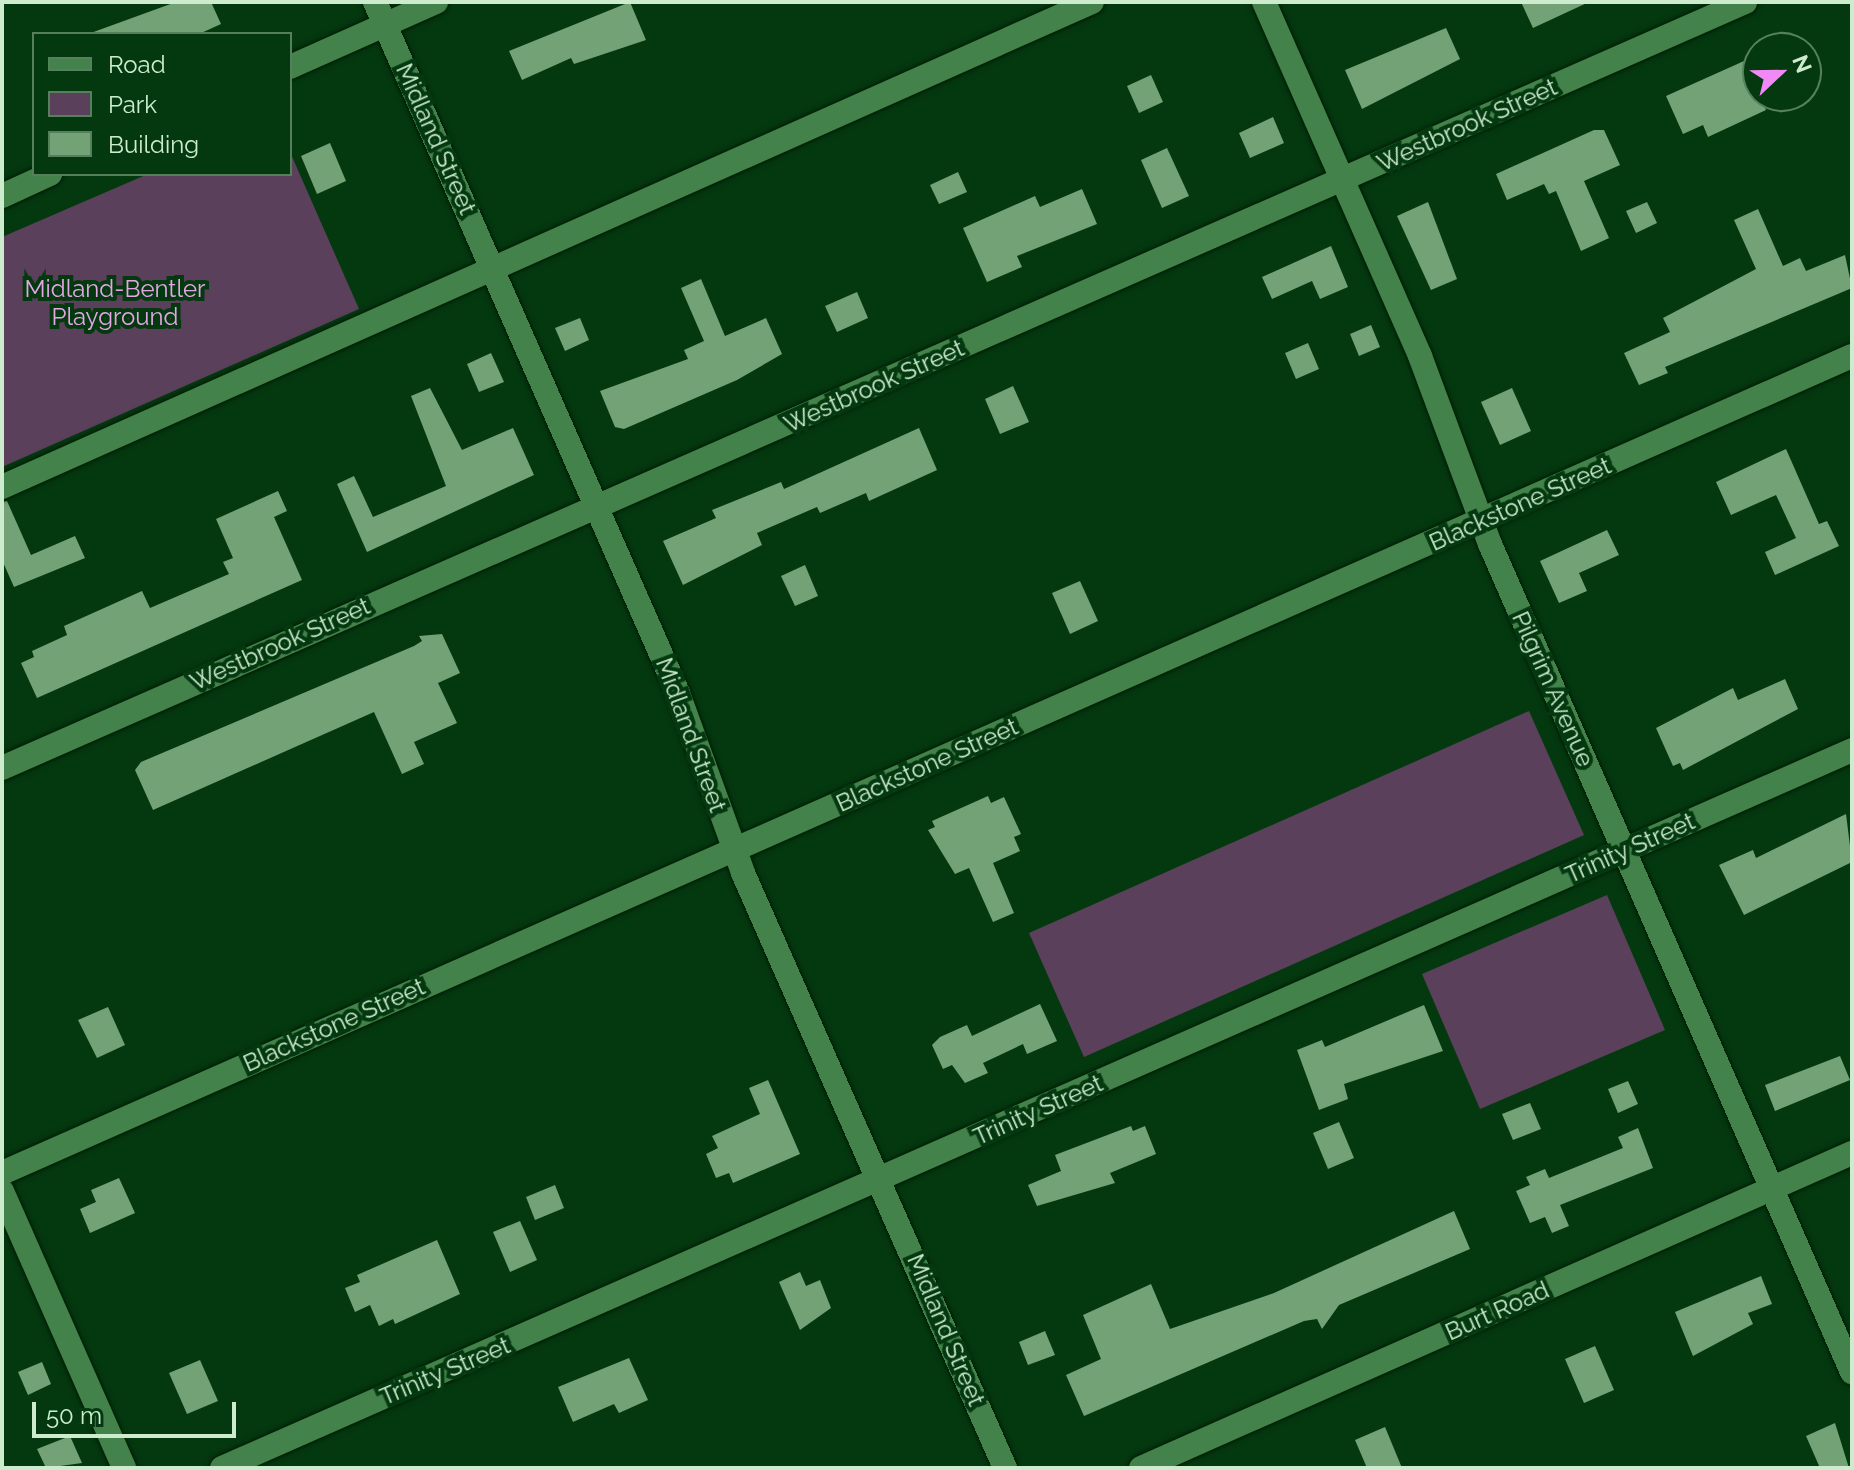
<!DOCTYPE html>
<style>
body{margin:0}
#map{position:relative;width:1854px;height:1470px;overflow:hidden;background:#043910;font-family:Raleway,sans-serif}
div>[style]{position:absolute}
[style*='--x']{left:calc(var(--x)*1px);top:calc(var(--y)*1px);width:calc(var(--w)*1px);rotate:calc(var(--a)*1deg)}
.green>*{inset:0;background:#5b405b}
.building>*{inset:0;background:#73a276}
.roads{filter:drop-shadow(0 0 2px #001d03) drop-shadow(0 0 2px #001d03)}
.minor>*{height:24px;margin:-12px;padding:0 12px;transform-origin:12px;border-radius:12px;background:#43824a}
span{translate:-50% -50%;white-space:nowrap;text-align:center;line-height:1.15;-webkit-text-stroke:8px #043910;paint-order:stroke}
.street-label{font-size:24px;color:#cceccd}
.park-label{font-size:24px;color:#e6a6e6}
.frame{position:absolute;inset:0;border:4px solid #cceccd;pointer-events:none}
.legend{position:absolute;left:32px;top:32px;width:260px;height:144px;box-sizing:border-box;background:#043910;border:2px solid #54815c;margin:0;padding:10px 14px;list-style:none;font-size:24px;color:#cceccd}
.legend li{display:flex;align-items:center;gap:16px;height:40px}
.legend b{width:40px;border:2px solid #54815c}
.north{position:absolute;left:1742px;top:32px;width:80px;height:80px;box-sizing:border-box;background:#043910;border:2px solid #54815c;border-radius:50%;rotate:68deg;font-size:22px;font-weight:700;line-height:32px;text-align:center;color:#cceccd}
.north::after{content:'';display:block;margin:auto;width:28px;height:36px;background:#f18af4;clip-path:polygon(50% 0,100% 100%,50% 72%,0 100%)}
.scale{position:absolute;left:32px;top:1402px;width:204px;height:36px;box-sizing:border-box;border:4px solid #cceccd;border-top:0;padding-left:10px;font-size:24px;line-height:28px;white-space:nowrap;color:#cceccd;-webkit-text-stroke:6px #043910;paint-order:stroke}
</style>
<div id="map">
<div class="green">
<i style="clip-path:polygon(290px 152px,359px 309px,2px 467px,2px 237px,148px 174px,290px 174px)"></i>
<i style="clip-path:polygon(1529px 711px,1584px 835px,1084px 1057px,1029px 933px)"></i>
<i style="clip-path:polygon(1607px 895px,1665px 1030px,1480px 1109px,1422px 974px)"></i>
</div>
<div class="building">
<i style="clip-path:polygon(176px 2px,211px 2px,221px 24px,199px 34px,88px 34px)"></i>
<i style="clip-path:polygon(630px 2px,646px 40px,574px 64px,571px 58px,522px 80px,509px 51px)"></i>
<i style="clip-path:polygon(1521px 2px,1589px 2px,1533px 28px)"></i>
<i style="clip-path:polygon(1446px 28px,1460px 59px,1362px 109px,1345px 70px)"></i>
<i style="clip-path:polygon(1744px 61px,1766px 110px,1708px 137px,1703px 125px,1683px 134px,1666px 96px)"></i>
<i style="clip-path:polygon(1151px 75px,1163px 102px,1139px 113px,1127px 86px)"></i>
<i style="clip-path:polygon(1273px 117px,1284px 143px,1250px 158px,1239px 133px)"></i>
<i style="clip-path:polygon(1594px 130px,1604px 130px,1620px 165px,1584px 181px,1609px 238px,1581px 251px,1556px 191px,1549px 194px,1544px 184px,1507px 200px,1496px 174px)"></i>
<i style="clip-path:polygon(330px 143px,346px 181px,317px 194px,301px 156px)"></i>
<i style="clip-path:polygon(1167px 148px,1189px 196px,1162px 208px,1141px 160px)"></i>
<i style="clip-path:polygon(958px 172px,967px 192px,939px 204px,930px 185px)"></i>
<i style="clip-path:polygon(1082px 189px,1097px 224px,1017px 256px,1022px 267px,987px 282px,963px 228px,1035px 196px,1040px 207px)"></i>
<i style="clip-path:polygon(1428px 202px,1457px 279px,1431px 290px,1397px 216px)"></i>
<i style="clip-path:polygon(1647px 202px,1657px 223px,1636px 233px,1626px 211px)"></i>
<i style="clip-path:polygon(1758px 209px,1783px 266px,1800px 258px,1806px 271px,1845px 255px,1852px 288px,1665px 367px,1668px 373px,1639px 385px,1624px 353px,1670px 332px,1663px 318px,1756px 269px,1734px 220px)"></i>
<i style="clip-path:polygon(1331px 246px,1348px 287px,1320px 299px,1312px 281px,1272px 299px,1262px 277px)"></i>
<i style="clip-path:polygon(701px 279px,725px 336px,766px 318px,782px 354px,737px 380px,624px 429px,615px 427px,600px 391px,688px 359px,684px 350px,704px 341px,681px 288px)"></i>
<i style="clip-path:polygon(857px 292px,868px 318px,837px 332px,825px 306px)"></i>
<i style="clip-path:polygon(580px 318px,589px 340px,565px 351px,555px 328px)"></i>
<i style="clip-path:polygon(1371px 325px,1380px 347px,1359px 356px,1350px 334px)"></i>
<i style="clip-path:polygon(1308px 343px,1319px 369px,1296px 379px,1285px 353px)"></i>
<i style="clip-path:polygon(491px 353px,504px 382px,479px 392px,467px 364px)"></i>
<i style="clip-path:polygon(1013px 386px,1029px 422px,1000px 434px,985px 399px)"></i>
<i style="clip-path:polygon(430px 388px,462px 450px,513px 428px,534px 475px,367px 552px,337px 484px,354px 476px,373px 517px,446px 486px,411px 396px)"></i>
<i style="clip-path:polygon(1512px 388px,1531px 431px,1500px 445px,1481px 402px)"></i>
<i style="clip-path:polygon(919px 428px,937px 470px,869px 501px,866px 493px,820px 513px,817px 507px,757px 533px,762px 545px,683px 585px,663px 541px,716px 518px,712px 510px,781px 482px,784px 489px)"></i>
<i style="clip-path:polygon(1786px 449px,1819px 524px,1827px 521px,1839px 546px,1775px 575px,1765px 552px,1796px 538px,1776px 495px,1731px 515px,1716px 482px)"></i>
<i style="clip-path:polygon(278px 491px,287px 511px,274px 517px,302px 580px,37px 698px,21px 663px,34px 657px,32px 651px,67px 635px,64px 626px,142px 591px,150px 608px,229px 574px,223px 562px,233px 558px,216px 519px)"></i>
<i style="clip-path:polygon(7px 501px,31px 555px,75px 536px,85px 558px,14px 587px,2px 560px,2px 502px)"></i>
<i style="clip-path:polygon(1607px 530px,1619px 555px,1579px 573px,1587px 591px,1559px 603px,1540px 561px)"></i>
<i style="clip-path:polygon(805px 565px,818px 596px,795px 606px,781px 576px)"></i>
<i style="clip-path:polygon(1080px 581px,1098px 621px,1070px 634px,1052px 593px)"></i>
<i style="clip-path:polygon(442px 634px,460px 673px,438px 683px,457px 723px,414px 742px,424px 764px,402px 774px,374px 712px,153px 810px,135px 770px,141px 762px,414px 646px,422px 641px,419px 636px)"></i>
<i style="clip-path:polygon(1785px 679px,1798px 709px,1683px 770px,1680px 763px,1673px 766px,1656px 728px,1733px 688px,1738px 700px)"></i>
<i style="clip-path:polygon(988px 796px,991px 803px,1004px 797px,1021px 834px,1014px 837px,1020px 851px,993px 863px,1014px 913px,993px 922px,969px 868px,955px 874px,928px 830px,935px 827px,932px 821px)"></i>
<i style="clip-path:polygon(1846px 814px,1852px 862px,1744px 915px,1719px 865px,1753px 850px,1756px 858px)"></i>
<i style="clip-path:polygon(1040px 1004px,1057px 1041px,1027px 1054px,1023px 1044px,983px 1063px,988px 1073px,965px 1083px,952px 1065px,943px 1069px,932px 1045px,940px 1037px,967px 1025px,972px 1036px)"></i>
<i style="clip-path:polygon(1424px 1005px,1443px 1051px,1344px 1084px,1348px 1099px,1319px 1110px,1297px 1050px,1322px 1040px,1325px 1047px)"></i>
<i style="clip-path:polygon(108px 1007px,125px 1045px,97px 1058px,78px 1020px)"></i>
<i style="clip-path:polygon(1840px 1056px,1850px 1080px,1775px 1111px,1765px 1085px)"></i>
<i style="clip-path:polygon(768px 1080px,800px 1154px,733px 1183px,729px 1173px,716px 1178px,706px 1154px,718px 1148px,712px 1136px,760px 1114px,749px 1088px)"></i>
<i style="clip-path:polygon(1628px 1081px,1638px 1104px,1618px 1113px,1608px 1089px)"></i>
<i style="clip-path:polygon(1530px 1103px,1541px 1129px,1513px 1140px,1502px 1114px)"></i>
<i style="clip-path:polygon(1339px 1122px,1354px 1158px,1328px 1169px,1313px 1133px)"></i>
<i style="clip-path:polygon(1131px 1126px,1133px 1131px,1145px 1126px,1156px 1154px,1110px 1173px,1115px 1183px,1037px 1206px,1028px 1185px,1061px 1171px,1055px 1155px)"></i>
<i style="clip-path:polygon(1638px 1128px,1653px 1168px,1560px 1205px,1569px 1226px,1552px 1233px,1545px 1217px,1530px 1223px,1516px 1191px,1530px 1185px,1526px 1177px,1545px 1169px,1549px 1178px,1623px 1148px,1618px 1137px)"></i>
<i style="clip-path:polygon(119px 1178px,135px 1213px,90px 1233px,80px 1209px,96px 1202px,91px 1190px)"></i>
<i style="clip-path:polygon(555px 1185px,564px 1208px,535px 1220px,526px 1197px)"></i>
<i style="clip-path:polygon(1454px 1211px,1470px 1249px,1339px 1305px,1322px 1329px,1317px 1319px,1304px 1321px,1084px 1416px,1066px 1375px,1101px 1359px,1083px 1315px,1151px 1284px,1170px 1329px,1274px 1293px)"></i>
<i style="clip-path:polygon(520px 1221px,537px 1260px,510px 1272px,493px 1232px)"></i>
<i style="clip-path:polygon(437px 1240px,460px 1294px,395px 1324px,393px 1319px,379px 1326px,370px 1305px,355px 1312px,345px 1288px,360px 1282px,357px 1275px)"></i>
<i style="clip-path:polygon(800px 1272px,806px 1286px,820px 1280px,831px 1308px,800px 1330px,779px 1282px)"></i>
<i style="clip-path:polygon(1761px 1276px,1772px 1304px,1748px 1313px,1753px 1324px,1693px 1356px,1675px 1312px)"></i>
<i style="clip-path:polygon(1045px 1331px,1055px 1355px,1028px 1365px,1019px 1342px)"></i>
<i style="clip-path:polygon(1595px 1346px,1614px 1390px,1584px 1403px,1565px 1359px)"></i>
<i style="clip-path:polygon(629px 1358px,648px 1400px,619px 1413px,614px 1404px,573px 1422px,558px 1387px)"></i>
<i style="clip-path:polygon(200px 1360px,218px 1401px,187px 1414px,169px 1373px)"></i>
<i style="clip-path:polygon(42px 1362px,51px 1384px,28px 1395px,18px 1372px)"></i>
<i style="clip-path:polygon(1835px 1423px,1849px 1468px,1820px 1468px,1806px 1436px)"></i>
<i style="clip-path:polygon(1385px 1427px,1402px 1468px,1367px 1468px,1355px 1440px)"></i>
<i style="clip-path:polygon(70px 1436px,82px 1463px,46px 1468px,37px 1449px)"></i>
</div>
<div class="roads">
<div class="minor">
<i style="--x:375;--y:2;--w:755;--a:66.32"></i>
<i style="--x:678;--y:693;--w:191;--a:70.1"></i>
<i style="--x:743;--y:873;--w:650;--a:66.23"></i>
<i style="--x:1264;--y:2;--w:387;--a:66.2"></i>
<i style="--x:1420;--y:356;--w:201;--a:69.6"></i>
<i style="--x:1490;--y:544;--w:904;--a:66.39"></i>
<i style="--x:290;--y:67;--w:160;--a:-24"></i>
<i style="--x:2;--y:196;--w:53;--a:-24.6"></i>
<i style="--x:2;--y:487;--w:1193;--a:-23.99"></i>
<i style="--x:2;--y:768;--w:1904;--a:-23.72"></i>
<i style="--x:2;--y:1173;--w:2022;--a:-23.83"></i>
<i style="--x:2;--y:1191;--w:303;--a:66.2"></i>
<i style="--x:222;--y:1468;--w:1781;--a:-23.77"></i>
<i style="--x:1141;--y:1468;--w:778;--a:-23.9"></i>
</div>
</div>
<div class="street-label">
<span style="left:1467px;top:125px;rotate:-24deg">Westbrook Street</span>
<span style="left:436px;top:139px;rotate:66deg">Midland Street</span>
<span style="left:874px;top:386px;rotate:-24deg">Westbrook Street</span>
<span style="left:1520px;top:504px;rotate:-24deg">Blackstone Street</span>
<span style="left:280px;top:644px;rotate:-24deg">Westbrook Street</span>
<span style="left:1553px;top:689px;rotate:66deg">Pilgrim Avenue</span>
<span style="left:691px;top:735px;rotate:70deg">Midland Street</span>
<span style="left:927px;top:765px;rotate:-24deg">Blackstone Street</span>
<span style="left:1630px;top:848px;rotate:-24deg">Trinity Street</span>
<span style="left:334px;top:1025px;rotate:-24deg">Blackstone Street</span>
<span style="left:1038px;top:1110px;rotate:-24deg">Trinity Street</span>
<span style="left:1497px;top:1311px;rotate:-24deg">Burt Road</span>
<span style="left:946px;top:1330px;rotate:67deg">Midland Street</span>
<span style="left:445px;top:1371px;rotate:-23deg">Trinity Street</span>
</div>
<div class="park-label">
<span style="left:115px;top:303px">Midland-Bentler<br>Playground</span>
</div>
<div class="frame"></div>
<ul class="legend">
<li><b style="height:10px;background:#43824a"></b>Road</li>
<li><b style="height:22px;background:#5b405b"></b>Park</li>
<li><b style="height:22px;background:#73a276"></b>Building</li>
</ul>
<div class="north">N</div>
<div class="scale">50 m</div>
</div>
